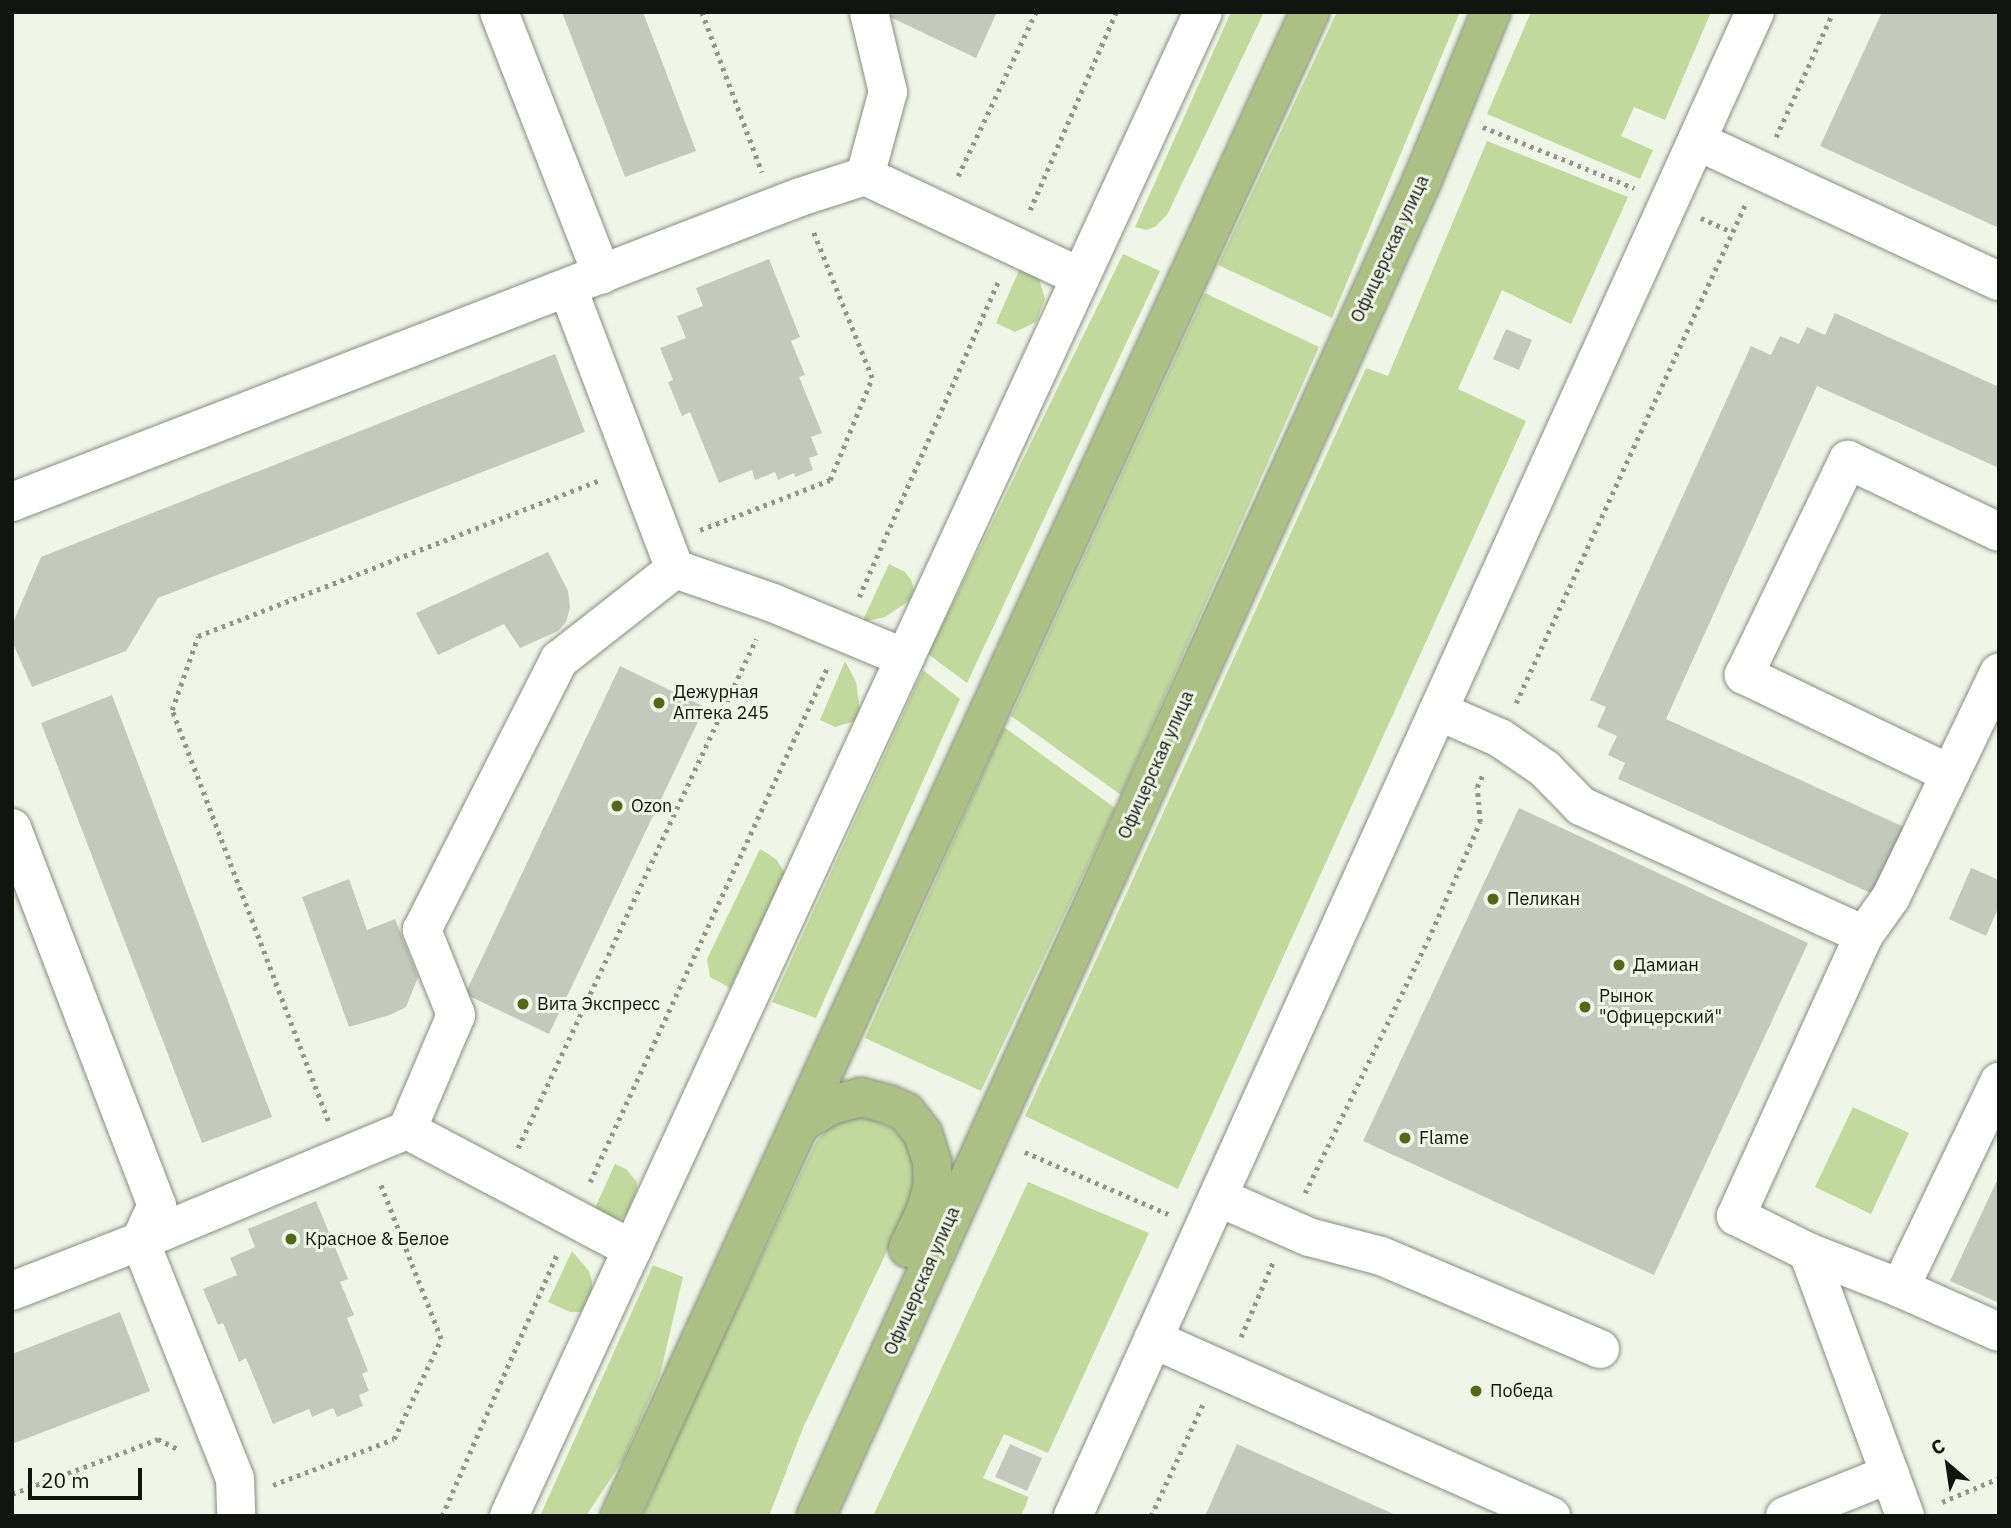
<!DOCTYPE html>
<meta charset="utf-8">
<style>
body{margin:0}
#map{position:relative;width:2011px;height:1528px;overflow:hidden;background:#f0f6e7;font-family:"IBM Plex Sans",sans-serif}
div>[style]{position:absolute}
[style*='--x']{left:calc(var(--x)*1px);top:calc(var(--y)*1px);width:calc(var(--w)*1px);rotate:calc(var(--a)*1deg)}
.green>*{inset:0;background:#c1d99d}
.building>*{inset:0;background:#c3cabb}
.path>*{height:4.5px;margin-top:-2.25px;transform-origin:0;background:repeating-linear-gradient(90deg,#91958a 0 3.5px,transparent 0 8.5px)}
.roads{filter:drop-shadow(0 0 2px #878d7f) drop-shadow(0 0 2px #878d7f)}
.minor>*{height:38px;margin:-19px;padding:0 19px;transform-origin:19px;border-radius:19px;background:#fff}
.major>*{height:38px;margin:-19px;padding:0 19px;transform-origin:19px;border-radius:19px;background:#acbf85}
.dots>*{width:19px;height:19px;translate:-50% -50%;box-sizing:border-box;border:4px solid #f0f6e7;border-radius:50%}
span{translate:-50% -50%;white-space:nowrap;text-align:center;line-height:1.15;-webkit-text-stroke:6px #f0f6e7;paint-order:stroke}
.street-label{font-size:18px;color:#12140f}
.poi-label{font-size:18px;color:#12140f}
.left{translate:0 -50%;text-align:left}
.frame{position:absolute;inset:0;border:14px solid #12140f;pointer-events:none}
.north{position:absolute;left:1913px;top:1430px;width:70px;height:70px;-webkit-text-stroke:5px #f0f6e7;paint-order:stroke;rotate:331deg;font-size:19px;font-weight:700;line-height:28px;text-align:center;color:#12140f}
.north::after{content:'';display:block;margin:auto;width:24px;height:32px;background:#12140f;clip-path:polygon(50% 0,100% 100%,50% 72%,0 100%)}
.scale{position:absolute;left:28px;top:1468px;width:114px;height:32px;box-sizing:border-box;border:4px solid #12140f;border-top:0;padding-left:9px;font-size:21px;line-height:24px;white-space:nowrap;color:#12140f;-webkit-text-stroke:5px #f0f6e7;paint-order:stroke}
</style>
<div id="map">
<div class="green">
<i style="clip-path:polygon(1231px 12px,1264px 12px,1167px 215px,1155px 227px,1146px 230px,1135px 227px)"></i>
<i style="clip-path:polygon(1337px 12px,1460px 12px,1332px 318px,1218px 265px)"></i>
<i style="clip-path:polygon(1531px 12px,1711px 12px,1665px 120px,1634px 107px,1621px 136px,1653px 150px,1640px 179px,1487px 114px)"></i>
<i style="clip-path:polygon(1487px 141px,1628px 197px,1571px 324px,1502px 290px,1458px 389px,1526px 421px,1178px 1189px,1025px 1116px,1366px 368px,1388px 376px)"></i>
<i style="clip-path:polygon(1123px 254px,1160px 271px,967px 683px,928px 654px)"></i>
<i style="clip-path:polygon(1021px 266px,1039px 279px,1045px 299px,1036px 322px,1015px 332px,996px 323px)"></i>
<i style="clip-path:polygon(1205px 293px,1319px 347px,1121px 795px,1011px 716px)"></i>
<i style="clip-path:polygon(889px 564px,905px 572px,911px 580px,914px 590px,909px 601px,885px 617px,862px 622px)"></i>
<i style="clip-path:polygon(845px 661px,856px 682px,860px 710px,855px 721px,835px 727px,820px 720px)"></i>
<i style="clip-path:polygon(923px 670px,960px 699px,816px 1018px,772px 1002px)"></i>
<i style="clip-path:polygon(1004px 727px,1115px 808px,981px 1091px,865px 1038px)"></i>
<i style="clip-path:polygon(760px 849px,776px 859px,785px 873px,730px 988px,710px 977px,707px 959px)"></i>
<i style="clip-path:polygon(1853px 1107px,1909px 1133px,1871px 1214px,1815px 1187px)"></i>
<i style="clip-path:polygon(856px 1117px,875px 1120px,892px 1128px,908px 1143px,915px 1166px,916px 1190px,803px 1428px,769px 1516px,643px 1516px,683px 1422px,817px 1140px,835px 1122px)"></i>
<i style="clip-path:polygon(615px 1164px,626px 1169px,637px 1182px,637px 1189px,627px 1214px,618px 1221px,590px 1219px)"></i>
<i style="clip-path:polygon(1028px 1182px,1149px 1233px,1048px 1453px,1004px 1434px,983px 1478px,1029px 1497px,1021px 1516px,873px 1516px)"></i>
<i style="clip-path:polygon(572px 1251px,589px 1271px,592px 1281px,592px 1290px,581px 1312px,570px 1312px,548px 1302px)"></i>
<i style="clip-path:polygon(653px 1265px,683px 1277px,660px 1375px,623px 1460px,586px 1516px,540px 1516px)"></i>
</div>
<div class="building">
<i style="clip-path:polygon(562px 12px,643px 12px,696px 151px,625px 177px)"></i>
<i style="clip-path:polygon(893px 12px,997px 12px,976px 58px,890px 17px)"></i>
<i style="clip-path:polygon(1882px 12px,1999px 12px,1999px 228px,1820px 146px)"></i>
<i style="clip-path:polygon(769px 259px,800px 337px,791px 341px,805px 375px,799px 377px,822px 433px,811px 437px,818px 455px,809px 458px,813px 470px,795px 477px,794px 473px,778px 480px,775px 472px,755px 480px,752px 470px,719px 483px,690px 412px,682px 416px,668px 382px,673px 380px,660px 348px,686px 338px,677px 316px,703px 306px,696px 288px)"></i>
<i style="clip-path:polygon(1835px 313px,1999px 387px,1999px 468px,1817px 386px,1666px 719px,1904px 827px,1873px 894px,1618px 779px,1625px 763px,1608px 755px,1617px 736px,1597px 727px,1606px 707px,1590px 700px,1751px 346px,1771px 355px,1780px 336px,1799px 344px,1807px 327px,1825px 335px)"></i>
<i style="clip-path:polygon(1506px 329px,1532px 340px,1519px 370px,1493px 359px)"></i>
<i style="clip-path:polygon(555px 354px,585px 432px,158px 598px,126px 651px,32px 687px,12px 641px,12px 625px,41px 557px)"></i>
<i style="clip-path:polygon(548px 552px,568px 591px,570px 608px,566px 622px,558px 631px,520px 648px,504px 624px,438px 655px,416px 613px)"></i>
<i style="clip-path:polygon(620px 666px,705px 707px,549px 1034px,465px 994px)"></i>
<i style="clip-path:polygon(112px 695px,272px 1117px,202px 1143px,41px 723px)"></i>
<i style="clip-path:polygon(1519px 808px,1808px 943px,1654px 1275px,1363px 1141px)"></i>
<i style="clip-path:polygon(1971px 868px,1999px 880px,1999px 906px,1986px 936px,1949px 919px)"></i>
<i style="clip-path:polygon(349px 879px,367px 930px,395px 919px,418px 977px,406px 1007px,390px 1015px,349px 1027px,302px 897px)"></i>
<i style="clip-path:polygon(1999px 1176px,1999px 1303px,1950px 1281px)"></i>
<i style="clip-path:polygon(316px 1201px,348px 1279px,340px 1282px,354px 1315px,347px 1318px,368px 1371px,362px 1374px,369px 1391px,359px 1395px,363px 1406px,337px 1417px,333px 1408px,312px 1417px,309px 1409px,273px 1424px,246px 1358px,239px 1362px,223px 1323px,218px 1325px,203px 1289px,237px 1275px,230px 1258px,255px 1247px,248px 1229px)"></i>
<i style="clip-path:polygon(120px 1312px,150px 1391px,12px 1444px,12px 1354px)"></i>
<i style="clip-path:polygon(1010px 1444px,1042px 1458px,1027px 1491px,995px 1477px)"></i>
<i style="clip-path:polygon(1237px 1444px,1398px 1516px,1205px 1516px)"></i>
</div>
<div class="path">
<i style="--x:702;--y:12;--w:171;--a:69.4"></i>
<i style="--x:1483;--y:127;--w:163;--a:22"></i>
<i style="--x:1776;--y:137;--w:137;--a:-65.5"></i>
<i style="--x:958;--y:176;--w:182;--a:-64.6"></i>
<i style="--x:1030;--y:210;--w:216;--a:-66.5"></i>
<i style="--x:1701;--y:218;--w:34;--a:24"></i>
<i style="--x:700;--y:530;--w:139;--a:-21"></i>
<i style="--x:830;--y:480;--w:110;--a:-67.6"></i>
<i style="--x:872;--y:378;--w:158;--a:-111.9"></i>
<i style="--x:859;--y:597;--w:344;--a:-66.2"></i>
<i style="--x:1516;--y:703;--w:548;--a:-65.31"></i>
<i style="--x:328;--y:1121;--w:440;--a:-110.8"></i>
<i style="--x:172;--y:710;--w:78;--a:-70.6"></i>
<i style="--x:198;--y:636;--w:432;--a:-21.2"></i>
<i style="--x:518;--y:1148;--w:562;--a:-64.94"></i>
<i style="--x:1025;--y:1152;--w:156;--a:23.4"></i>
<i style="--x:590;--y:1182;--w:568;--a:-65.24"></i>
<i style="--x:1305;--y:1193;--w:281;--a:-64.1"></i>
<i style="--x:1428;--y:940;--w:129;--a:-66.2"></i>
<i style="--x:1480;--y:822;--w:35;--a:-95"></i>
<i style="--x:1477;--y:787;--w:14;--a:-65"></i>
<i style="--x:1241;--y:1337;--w:82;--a:-66.9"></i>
<i style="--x:273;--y:1485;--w:129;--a:-20.8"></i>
<i style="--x:394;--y:1439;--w:110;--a:-64.8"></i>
<i style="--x:441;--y:1339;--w:168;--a:-111.4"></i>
<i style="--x:12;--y:1494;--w:156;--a:-20.6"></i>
<i style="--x:158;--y:1439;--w:25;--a:27"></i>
<i style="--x:1942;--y:1502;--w:62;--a:-22.8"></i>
<i style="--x:442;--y:1516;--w:286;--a:-66.3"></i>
<i style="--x:1151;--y:1516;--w:126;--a:-65.1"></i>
</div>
<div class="roads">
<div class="minor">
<i style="--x:499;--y:12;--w:282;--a:68.6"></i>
<i style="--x:1697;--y:141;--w:333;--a:24.9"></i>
<i style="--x:865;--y:176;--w:87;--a:-74.7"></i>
<i style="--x:888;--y:92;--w:82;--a:-103.4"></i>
<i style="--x:568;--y:289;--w:300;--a:69.1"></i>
<i style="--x:675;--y:569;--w:104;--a:19.1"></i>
<i style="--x:773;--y:603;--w:143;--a:22.6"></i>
<i style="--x:12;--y:502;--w:845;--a:-21.16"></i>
<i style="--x:800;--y:197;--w:68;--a:-17.9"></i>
<i style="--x:865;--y:176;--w:238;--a:25.1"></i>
<i style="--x:1438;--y:711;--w:68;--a:23.5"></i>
<i style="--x:1500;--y:738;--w:55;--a:34.6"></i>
<i style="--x:1545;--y:769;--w:52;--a:45.8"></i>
<i style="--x:1581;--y:806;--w:311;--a:24.5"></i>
<i style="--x:1864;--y:935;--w:309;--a:114.5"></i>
<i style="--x:1736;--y:1216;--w:80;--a:26.6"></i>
<i style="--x:1808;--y:1252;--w:99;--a:21.4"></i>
<i style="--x:1900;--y:1288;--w:108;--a:24"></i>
<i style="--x:1950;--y:774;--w:229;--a:-154.3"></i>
<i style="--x:1744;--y:675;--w:239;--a:-64.2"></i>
<i style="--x:1848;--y:460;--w:167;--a:25.5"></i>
<i style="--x:12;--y:828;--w:404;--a:69"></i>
<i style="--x:157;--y:1205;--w:40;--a:115"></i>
<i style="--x:1864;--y:935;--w:47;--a:-54.6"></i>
<i style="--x:1891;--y:897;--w:249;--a:-64.3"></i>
<i style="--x:407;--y:1130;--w:125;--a:-66.9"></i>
<i style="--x:456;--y:1015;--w:92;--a:-111.8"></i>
<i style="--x:422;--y:930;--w:303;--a:-63.1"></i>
<i style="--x:559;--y:660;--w:147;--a:-38.1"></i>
<i style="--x:1218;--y:1197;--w:99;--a:23.7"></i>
<i style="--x:1309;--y:1237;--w:74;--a:14.8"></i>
<i style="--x:1381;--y:1256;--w:238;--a:23"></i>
<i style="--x:140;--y:1241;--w:289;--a:-22.6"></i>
<i style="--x:407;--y:1130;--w:255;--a:27.9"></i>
<i style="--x:1808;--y:1252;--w:281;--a:69.8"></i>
<i style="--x:1900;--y:1288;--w:229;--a:-64.3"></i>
<i style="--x:12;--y:1291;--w:137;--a:-21.3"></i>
<i style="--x:140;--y:1241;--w:256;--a:68.2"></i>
<i style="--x:235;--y:1479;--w:37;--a:88"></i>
<i style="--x:1153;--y:1339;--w:436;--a:24"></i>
<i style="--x:509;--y:1516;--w:1656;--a:-65.23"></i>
<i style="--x:1073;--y:1516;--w:1651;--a:-65.61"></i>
<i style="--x:1785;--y:1516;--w:113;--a:-21.8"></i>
</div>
<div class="major">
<i style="--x:802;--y:1122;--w:34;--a:-30"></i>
<i style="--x:832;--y:1105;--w:30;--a:-15"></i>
<i style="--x:861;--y:1097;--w:28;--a:15"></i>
<i style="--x:888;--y:1104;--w:20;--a:24"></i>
<i style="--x:906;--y:1112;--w:28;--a:52"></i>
<i style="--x:923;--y:1134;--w:29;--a:72"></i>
<i style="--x:932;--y:1162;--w:23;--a:88"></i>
<i style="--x:933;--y:1185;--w:26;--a:106"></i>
<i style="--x:926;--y:1210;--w:42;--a:115.3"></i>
<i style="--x:620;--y:1516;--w:1655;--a:-65.36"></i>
<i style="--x:816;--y:1516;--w:1466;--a:-65.59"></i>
<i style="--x:1422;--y:181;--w:183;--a:-67.8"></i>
</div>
</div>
<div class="dots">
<i style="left:659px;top:703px;background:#50691a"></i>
<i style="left:617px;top:806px;background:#50691a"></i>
<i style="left:1493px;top:899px;background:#50691a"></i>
<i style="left:1619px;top:965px;background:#50691a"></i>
<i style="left:523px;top:1004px;background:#50691a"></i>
<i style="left:1585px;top:1007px;background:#50691a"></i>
<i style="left:1405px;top:1138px;background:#50691a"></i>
<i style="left:291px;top:1239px;background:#50691a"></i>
<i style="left:1476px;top:1391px;background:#50691a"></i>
</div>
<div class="street-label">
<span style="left:1390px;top:249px;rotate:-65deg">Офицерская улица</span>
<span style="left:1156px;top:765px;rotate:-66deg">Офицерская улица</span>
<span style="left:922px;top:1281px;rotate:-66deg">Офицерская улица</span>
</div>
<div class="poi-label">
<span class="left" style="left:673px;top:703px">Дежурная<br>Аптека 245</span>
<span class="left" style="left:631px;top:806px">Ozon</span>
<span class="left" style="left:1507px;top:899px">Пеликан</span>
<span class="left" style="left:1633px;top:965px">Дамиан</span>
<span class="left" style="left:1599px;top:1007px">Рынок<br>"Офицерский"</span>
<span class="left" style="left:537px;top:1004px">Вита Экспресс</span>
<span class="left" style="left:1419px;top:1138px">Flame</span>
<span class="left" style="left:305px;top:1239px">Красное &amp; Белое</span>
<span class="left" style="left:1490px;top:1391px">Победа</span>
</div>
<div class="frame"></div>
<div class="north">С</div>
<div class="scale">20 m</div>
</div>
